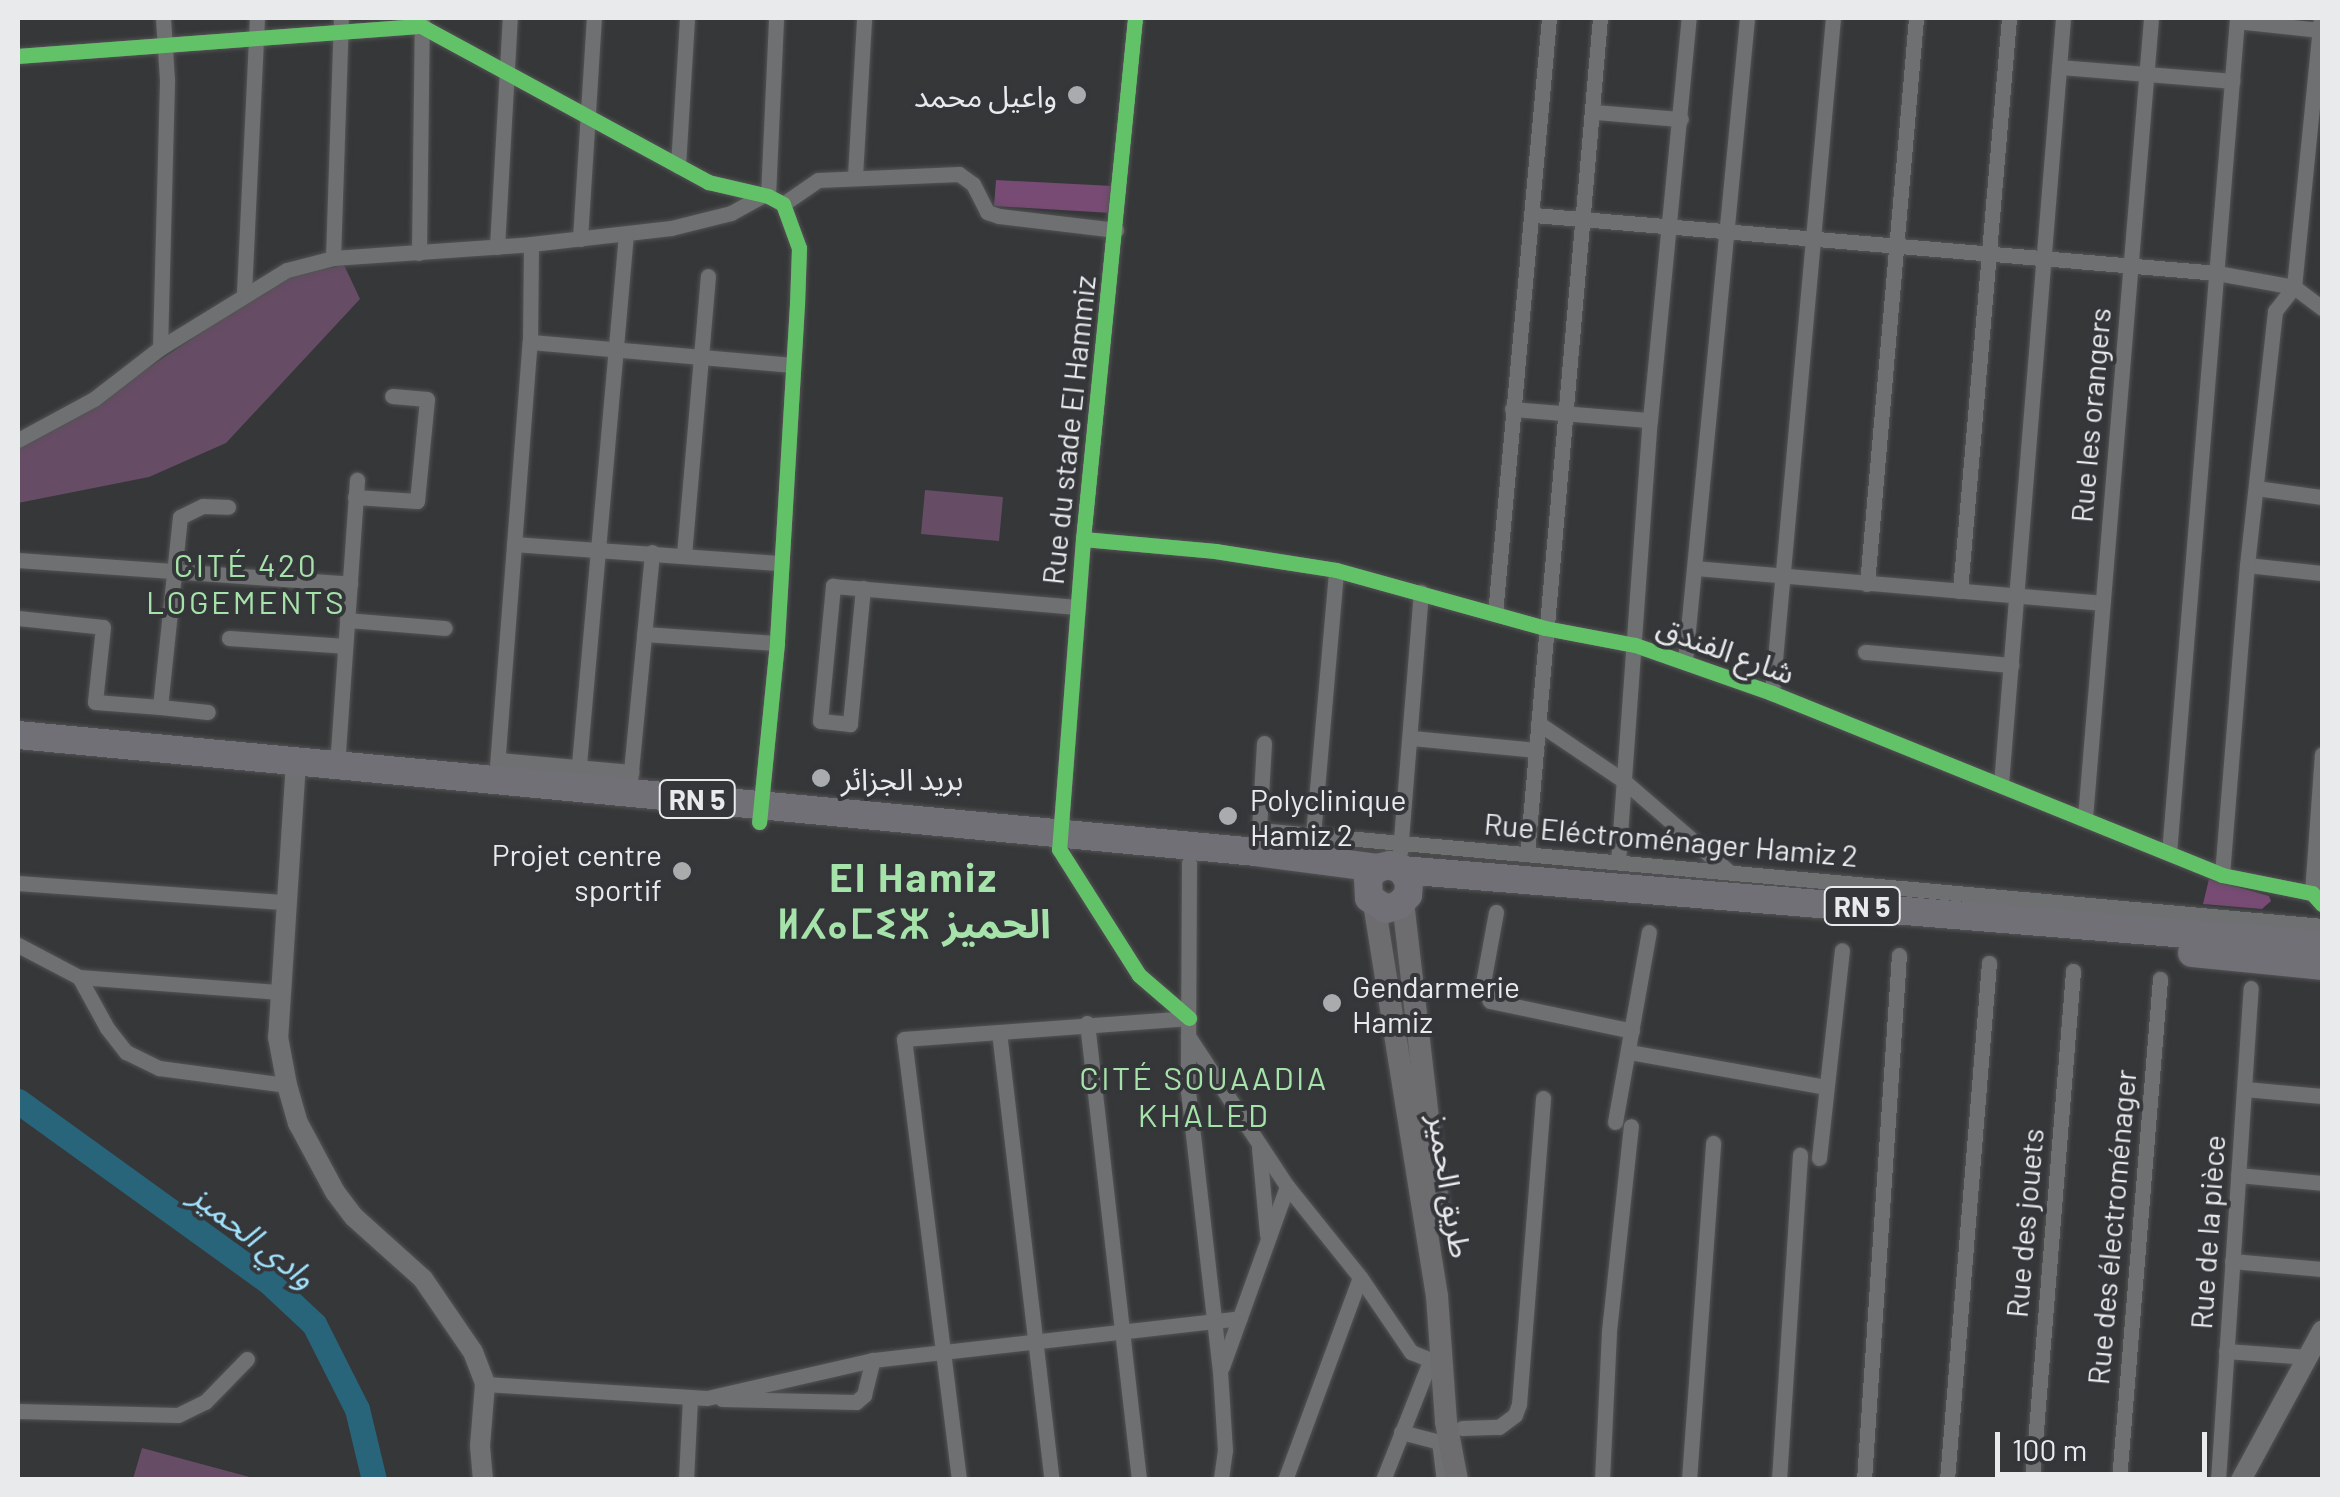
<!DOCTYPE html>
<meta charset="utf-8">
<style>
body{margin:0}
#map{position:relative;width:2340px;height:1497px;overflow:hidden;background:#363738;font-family:Barlow,"Noto Sans Arabic","Noto Sans Tifinagh",sans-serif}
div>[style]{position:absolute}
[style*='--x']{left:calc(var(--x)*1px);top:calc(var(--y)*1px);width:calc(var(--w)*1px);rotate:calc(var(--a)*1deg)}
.green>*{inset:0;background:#674c65}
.forest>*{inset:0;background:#774b74}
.river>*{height:25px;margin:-12.5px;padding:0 12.5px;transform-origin:12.5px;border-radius:12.5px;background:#28657b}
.roads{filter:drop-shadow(0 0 2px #535355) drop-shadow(0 0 2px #535355)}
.minor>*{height:15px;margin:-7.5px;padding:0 7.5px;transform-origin:7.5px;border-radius:7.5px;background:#6f7071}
.tertiary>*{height:20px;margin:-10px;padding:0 10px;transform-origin:10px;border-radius:10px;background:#6f7071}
.secondary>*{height:22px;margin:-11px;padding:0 11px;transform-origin:11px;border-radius:11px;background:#6d6d6f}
.trunk>*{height:28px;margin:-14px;padding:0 14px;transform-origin:14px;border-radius:14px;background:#727077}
.cycleway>*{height:15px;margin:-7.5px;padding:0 7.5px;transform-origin:7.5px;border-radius:7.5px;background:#61c268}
.dots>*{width:28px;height:28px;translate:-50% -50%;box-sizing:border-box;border:5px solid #353639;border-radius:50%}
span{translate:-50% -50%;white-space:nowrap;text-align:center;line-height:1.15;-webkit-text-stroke:8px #353639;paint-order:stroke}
.shield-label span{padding:2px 8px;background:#353639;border:2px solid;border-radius:8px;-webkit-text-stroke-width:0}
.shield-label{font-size:28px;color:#e9eaec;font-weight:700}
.poi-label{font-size:30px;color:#e9eaec}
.right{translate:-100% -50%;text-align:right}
.left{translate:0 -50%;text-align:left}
.street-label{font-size:30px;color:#e9eaec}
.neighbourhood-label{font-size:32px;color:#a6e3aa;letter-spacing:2.5px}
.water-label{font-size:32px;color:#a1e3fe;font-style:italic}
.district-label{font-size:40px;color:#a6e3aa;font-weight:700;letter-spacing:2.5px}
.frame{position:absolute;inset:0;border:20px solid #e9eaec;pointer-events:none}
.scale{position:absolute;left:1995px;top:1432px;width:212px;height:45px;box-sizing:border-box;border:5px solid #e9eaec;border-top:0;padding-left:12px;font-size:30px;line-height:35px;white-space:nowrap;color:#e9eaec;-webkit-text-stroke:8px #353639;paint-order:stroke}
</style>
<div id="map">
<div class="green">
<i style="clip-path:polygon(344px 265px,360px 299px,226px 443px,149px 477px,18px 503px,18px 449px,100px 400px,283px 278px)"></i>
<i style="clip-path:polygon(925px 490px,1003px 497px,999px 541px,921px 534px)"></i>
<i style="clip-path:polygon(142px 1448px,257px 1479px,133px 1479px)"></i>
</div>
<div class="forest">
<i style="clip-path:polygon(996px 180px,1113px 186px,1111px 213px,994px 206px)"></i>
<i style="clip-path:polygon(2209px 879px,2269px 896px,2271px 901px,2262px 909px,2203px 904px)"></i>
</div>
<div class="river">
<i style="--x:18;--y:1101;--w:308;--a:35.8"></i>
<i style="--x:268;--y:1281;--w:63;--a:43.1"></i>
<i style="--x:314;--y:1324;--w:95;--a:63.2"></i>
<i style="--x:357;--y:1409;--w:73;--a:76.5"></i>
</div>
<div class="roads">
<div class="minor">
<i style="--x:1135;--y:18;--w:524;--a:95.7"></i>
<i style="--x:1083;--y:539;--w:311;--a:94.4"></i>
<i style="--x:1059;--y:849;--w:149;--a:57.6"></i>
<i style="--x:1139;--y:975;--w:66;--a:40.7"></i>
<i style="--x:2237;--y:21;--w:83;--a:6.2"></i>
<i style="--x:18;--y:56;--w:404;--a:-4.3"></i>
<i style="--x:421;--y:26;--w:327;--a:28.5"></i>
<i style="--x:708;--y:182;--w:62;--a:13.1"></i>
<i style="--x:768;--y:196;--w:17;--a:28"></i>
<i style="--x:783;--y:204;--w:47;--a:70"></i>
<i style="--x:799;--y:248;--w:56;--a:92"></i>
<i style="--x:797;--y:304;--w:340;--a:93.4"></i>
<i style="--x:777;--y:643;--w:180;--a:95.7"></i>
<i style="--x:2059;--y:67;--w:174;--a:4.6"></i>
<i style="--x:1595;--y:112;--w:86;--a:4.7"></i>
<i style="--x:678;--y:166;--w:148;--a:-86.5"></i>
<i style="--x:855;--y:176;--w:158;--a:-86.7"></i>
<i style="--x:768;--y:196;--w:178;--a:-87.4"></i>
<i style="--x:783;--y:204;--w:42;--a:-34.4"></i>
<i style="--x:818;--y:180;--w:141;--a:-2.4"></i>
<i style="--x:959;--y:174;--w:17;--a:36"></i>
<i style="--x:973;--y:184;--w:31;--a:63"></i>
<i style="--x:987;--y:212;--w:13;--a:18"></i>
<i style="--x:999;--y:216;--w:118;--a:6.8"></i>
<i style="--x:1534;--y:215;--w:685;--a:4.85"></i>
<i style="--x:2217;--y:273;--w:78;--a:10.3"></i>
<i style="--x:2294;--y:287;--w:35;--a:37"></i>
<i style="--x:580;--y:239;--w:221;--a:-86.4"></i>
<i style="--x:497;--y:247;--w:229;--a:-86.8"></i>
<i style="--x:419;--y:253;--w:232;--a:-89.3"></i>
<i style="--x:333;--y:258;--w:240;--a:-88.1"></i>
<i style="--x:244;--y:293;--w:275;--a:-87.3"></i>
<i style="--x:530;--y:342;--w:98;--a:-89.4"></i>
<i style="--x:160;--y:348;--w:268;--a:-88.5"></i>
<i style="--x:167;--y:80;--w:62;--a:-93.7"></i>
<i style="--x:1512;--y:409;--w:138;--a:4.6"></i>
<i style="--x:18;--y:440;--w:86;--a:-28.3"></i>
<i style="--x:94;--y:399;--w:83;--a:-37.7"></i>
<i style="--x:160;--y:348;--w:149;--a:-31.6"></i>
<i style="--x:287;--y:270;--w:48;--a:-14.6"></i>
<i style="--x:333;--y:258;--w:198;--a:-4"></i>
<i style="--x:531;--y:244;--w:141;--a:-6.5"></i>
<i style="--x:671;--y:228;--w:62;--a:-14"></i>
<i style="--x:731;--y:213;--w:38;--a:-29"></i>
<i style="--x:2256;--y:488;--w:67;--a:7.8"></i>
<i style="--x:355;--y:497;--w:62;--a:3.7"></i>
<i style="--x:417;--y:501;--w:102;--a:-84.4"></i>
<i style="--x:427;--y:399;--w:35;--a:-175"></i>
<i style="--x:1083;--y:539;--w:133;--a:5.2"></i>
<i style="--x:1215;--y:551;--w:122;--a:8.9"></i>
<i style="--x:1336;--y:570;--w:217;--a:15.5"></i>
<i style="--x:1545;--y:628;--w:92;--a:10.7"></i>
<i style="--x:1635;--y:645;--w:145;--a:19.3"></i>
<i style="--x:1772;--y:693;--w:485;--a:22"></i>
<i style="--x:2222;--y:875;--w:92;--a:11.3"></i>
<i style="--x:2312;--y:893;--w:15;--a:48"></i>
<i style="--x:514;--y:544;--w:268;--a:4.1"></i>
<i style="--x:684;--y:555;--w:280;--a:-85.1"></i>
<i style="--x:18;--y:560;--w:333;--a:4.1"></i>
<i style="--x:2247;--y:565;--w:75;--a:6.1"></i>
<i style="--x:1695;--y:568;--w:409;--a:4.9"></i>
<i style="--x:1867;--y:584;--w:568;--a:-85.05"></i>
<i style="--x:863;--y:588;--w:137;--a:95.5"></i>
<i style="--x:850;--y:724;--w:30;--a:-174"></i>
<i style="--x:820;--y:721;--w:136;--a:-84.5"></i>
<i style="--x:833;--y:586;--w:246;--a:4.9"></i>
<i style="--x:1960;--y:591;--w:575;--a:-85.11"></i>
<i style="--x:1495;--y:614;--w:598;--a:-84.82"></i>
<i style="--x:18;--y:618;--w:85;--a:6"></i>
<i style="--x:103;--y:627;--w:75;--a:96.1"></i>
<i style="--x:95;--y:702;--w:65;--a:4.4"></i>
<i style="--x:160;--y:707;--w:191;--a:-84"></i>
<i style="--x:180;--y:517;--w:25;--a:-26"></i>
<i style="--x:203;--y:506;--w:25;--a:2"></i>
<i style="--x:347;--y:620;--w:98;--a:4.7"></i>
<i style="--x:644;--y:634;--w:133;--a:3.9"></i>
<i style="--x:229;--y:638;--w:116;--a:3.9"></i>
<i style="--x:1865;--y:652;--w:147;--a:5.1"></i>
<i style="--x:1685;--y:661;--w:646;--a:-84.49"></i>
<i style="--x:1772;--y:693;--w:678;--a:-84.84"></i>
<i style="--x:160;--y:707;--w:48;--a:5.9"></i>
<i style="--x:1538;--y:723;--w:104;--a:34"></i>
<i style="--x:1624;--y:781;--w:138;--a:40.9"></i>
<i style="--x:1412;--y:738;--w:125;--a:5.5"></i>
<i style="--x:1264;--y:743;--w:87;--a:93.3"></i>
<i style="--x:1259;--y:830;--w:54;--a:5.3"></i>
<i style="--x:1313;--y:835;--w:266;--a:-85"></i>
<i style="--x:498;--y:760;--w:134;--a:5.2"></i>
<i style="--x:337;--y:766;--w:287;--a:-86"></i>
<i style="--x:496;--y:779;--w:438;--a:-85.6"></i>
<i style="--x:530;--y:342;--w:262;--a:5"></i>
<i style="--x:2001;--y:784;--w:769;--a:-85.37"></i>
<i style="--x:577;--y:787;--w:555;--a:-84.94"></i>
<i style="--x:629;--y:792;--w:241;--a:-84.5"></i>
<i style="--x:2085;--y:818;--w:803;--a:-85.28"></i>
<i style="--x:1273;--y:847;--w:42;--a:-16.7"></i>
<i style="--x:1313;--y:835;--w:1013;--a:5.15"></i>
<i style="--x:1400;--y:852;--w:261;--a:-85.4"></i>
<i style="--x:2169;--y:853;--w:838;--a:-85.34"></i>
<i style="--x:1527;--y:854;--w:839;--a:-85.01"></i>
<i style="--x:1618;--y:862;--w:443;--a:-85.9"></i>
<i style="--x:1650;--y:420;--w:404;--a:-84.5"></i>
<i style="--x:1189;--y:863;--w:228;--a:90.3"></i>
<i style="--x:1188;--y:1091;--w:282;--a:83.5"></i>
<i style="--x:1220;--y:1371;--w:79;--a:86.4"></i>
<i style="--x:1225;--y:1450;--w:30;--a:98"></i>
<i style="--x:2222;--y:875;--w:311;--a:-85.4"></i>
<i style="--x:2247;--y:565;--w:256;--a:-83.7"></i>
<i style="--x:2275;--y:311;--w:31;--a:-52"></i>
<i style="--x:2294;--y:287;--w:270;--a:-84.3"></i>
<i style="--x:18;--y:883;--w:268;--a:4.1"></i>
<i style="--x:2312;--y:893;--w:139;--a:-85.9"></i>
<i style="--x:1496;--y:912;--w:72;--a:100.4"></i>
<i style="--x:1483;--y:983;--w:19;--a:69"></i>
<i style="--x:1490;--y:1001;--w:145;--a:11.9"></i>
<i style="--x:18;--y:945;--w:69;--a:27.7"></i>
<i style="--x:79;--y:977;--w:202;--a:4.3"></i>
<i style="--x:79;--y:977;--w:58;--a:61.2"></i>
<i style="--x:107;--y:1028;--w:31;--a:52"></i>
<i style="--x:126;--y:1052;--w:37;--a:26"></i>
<i style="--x:159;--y:1068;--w:129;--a:7.6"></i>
<i style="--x:1087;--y:1023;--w:460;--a:83.5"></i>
<i style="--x:999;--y:1032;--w:451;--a:83.3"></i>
<i style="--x:1188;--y:1036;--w:180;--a:56.6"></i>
<i style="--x:1287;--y:1186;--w:117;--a:51.3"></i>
<i style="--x:1360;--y:1277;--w:91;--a:55.8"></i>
<i style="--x:1411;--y:1352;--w:35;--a:22"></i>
<i style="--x:1629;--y:1052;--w:199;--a:10.1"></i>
<i style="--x:2245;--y:1089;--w:77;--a:5.2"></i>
<i style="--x:1615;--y:1122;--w:193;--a:-79.9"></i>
<i style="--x:1259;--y:1148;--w:87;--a:84.7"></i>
<i style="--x:1819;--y:1158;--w:209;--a:-83.7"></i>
<i style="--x:2238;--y:1175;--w:84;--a:5.4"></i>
<i style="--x:2232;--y:1261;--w:90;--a:5.1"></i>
<i style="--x:2226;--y:1351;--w:82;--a:4.2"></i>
<i style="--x:1222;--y:1367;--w:192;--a:-70.2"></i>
<i style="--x:485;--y:1384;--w:222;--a:3.6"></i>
<i style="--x:707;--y:1398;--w:170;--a:-12.9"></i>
<i style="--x:873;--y:1360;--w:369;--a:-6.5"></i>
<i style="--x:722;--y:1399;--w:134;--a:1.3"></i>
<i style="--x:856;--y:1402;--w:11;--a:-41"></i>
<i style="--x:864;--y:1395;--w:36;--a:-76"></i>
<i style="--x:18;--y:1411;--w:160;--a:1.4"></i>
<i style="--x:178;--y:1415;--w:30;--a:-26"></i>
<i style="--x:205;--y:1402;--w:60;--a:-45.7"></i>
<i style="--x:1462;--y:1428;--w:37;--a:-2"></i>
<i style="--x:1499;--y:1427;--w:20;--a:-37"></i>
<i style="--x:1515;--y:1415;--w:12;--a:-70"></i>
<i style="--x:1519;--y:1404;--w:307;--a:-85.5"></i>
<i style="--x:1401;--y:1432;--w:52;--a:14.6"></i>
<i style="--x:1439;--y:1441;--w:39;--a:83"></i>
<i style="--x:686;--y:1480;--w:82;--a:-87.2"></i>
<i style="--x:959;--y:1480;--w:444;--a:-97.1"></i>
<i style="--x:904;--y:1039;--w:286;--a:-4.2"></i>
<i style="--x:1285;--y:1480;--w:216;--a:-69.7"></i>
<i style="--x:1383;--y:1480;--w:128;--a:-68.4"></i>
<i style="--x:1602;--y:1480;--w:149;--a:-87.3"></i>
<i style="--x:1609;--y:1331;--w:206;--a:-83.9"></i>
<i style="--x:1689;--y:1480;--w:338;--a:-85.9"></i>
<i style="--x:1779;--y:1480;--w:326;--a:-86.3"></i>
<i style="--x:1864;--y:1480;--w:526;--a:-86.19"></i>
<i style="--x:1947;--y:1480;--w:519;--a:-85.36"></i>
<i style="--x:2032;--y:1480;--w:511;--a:-85.39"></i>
<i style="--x:2119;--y:1480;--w:503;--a:-85.32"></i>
<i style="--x:2218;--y:1480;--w:493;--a:-86.2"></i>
</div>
<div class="tertiary">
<i style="--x:296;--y:762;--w:276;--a:93.7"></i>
<i style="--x:278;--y:1037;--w:49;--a:79.4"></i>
<i style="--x:287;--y:1085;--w:40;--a:74"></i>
<i style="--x:298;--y:1123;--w:78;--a:61.8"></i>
<i style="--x:335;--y:1192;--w:31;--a:53"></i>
<i style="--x:354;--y:1217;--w:93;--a:41.9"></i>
<i style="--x:423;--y:1279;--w:88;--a:55.6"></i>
<i style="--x:473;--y:1352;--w:34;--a:69"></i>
<i style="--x:485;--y:1384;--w:62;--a:94.6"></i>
<i style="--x:480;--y:1446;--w:34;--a:85"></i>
<i style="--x:2241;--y:1480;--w:170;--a:-61.5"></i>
</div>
<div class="secondary">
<i style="--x:1403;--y:902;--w:306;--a:83.4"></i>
<i style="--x:1374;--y:903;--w:398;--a:80.9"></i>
<i style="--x:1437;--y:1296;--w:126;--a:85.9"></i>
<i style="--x:1446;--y:1422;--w:59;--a:79.3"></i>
</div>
<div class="trunk">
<i style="--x:18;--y:735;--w:1244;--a:5.4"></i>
<i style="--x:1256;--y:852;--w:122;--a:7.5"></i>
<i style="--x:1377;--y:868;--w:13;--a:-13"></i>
<i style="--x:1390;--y:865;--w:13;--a:23"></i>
<i style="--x:1402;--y:870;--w:14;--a:60"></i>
<i style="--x:1409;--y:882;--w:13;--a:94"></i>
<i style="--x:1408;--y:895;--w:13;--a:132"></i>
<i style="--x:1399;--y:905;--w:14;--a:163"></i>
<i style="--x:1386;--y:909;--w:20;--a:-147"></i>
<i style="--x:1369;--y:898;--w:20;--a:-93"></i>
<i style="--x:1368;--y:878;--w:13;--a:-48"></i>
<i style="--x:1402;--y:870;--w:923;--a:4.66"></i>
<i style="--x:2192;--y:953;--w:131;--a:5.7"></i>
</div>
</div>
<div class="cycleway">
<i style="--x:1135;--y:18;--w:524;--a:95.7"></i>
<i style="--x:1083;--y:539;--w:311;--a:94.4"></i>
<i style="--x:1059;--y:849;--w:149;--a:57.6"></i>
<i style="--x:1139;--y:975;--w:66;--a:40.7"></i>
<i style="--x:18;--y:56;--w:404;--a:-4.3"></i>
<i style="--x:421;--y:26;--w:327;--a:28.5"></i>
<i style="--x:708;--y:182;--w:62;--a:13.1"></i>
<i style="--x:768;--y:196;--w:17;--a:28"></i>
<i style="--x:783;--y:204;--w:47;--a:70"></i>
<i style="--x:799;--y:248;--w:56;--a:92"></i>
<i style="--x:797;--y:304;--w:340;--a:93.4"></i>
<i style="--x:777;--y:643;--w:180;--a:95.7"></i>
<i style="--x:1083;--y:539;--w:133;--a:5.2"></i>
<i style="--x:1215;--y:551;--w:122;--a:8.9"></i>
<i style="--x:1336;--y:570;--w:217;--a:15.5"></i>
<i style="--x:1545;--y:628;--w:92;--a:10.7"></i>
<i style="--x:1635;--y:645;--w:145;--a:19.3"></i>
<i style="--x:1772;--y:693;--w:485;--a:22"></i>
<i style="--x:2222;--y:875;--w:92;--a:11.3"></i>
<i style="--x:2312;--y:893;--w:15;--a:48"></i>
</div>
<div class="dots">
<i style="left:1077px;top:95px;background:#aaabad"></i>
<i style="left:821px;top:778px;background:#aaabad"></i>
<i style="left:1228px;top:816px;background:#aaabad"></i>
<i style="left:682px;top:871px;background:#aaabad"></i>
<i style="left:1332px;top:1003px;background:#aaabad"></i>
</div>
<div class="shield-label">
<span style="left:697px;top:799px">RN 5</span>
<span style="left:1862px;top:906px">RN 5</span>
</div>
<div class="poi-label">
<span class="right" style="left:1057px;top:95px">واعيل محمد</span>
<span class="left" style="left:841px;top:778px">بريد الجزائر</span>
<span class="left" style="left:1250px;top:816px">Polyclinique<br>Hamiz 2</span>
<span class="right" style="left:662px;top:871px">Projet centre<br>sportif</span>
<span class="left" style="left:1352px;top:1003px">Gendarmerie<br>Hamiz</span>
</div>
<div class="street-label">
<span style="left:2090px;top:415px;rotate:-85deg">Rue les orangers</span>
<span style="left:1068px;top:430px;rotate:-84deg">Rue du stade El Hammiz</span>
<span style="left:1726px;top:649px;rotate:20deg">شارع الفندق</span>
<span style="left:1671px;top:839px;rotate:5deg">Rue Eléctroménager Hamiz 2</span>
<span style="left:1451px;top:1186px;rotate:81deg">طريق الحميز</span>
<span style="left:2024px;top:1223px;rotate:-85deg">Rue des jouets</span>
<span style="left:2111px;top:1227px;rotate:-85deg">Rue des électroménager</span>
<span style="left:2207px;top:1232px;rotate:-86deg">Rue de la pièce</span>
</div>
<div class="neighbourhood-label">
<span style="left:246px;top:583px">CITÉ 420<br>LOGEMENTS</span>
<span style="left:1204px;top:1096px">CITÉ SOUAADIA<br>KHALED</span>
</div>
<div class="water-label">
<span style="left:254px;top:1235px;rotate:38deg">وادي الحميز</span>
</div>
<div class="district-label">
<span style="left:914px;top:899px">El Hamiz<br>ⵍⵃⴰⵎⵉⵣ الحميز</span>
</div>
<div class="frame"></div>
<div class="scale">100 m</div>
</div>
